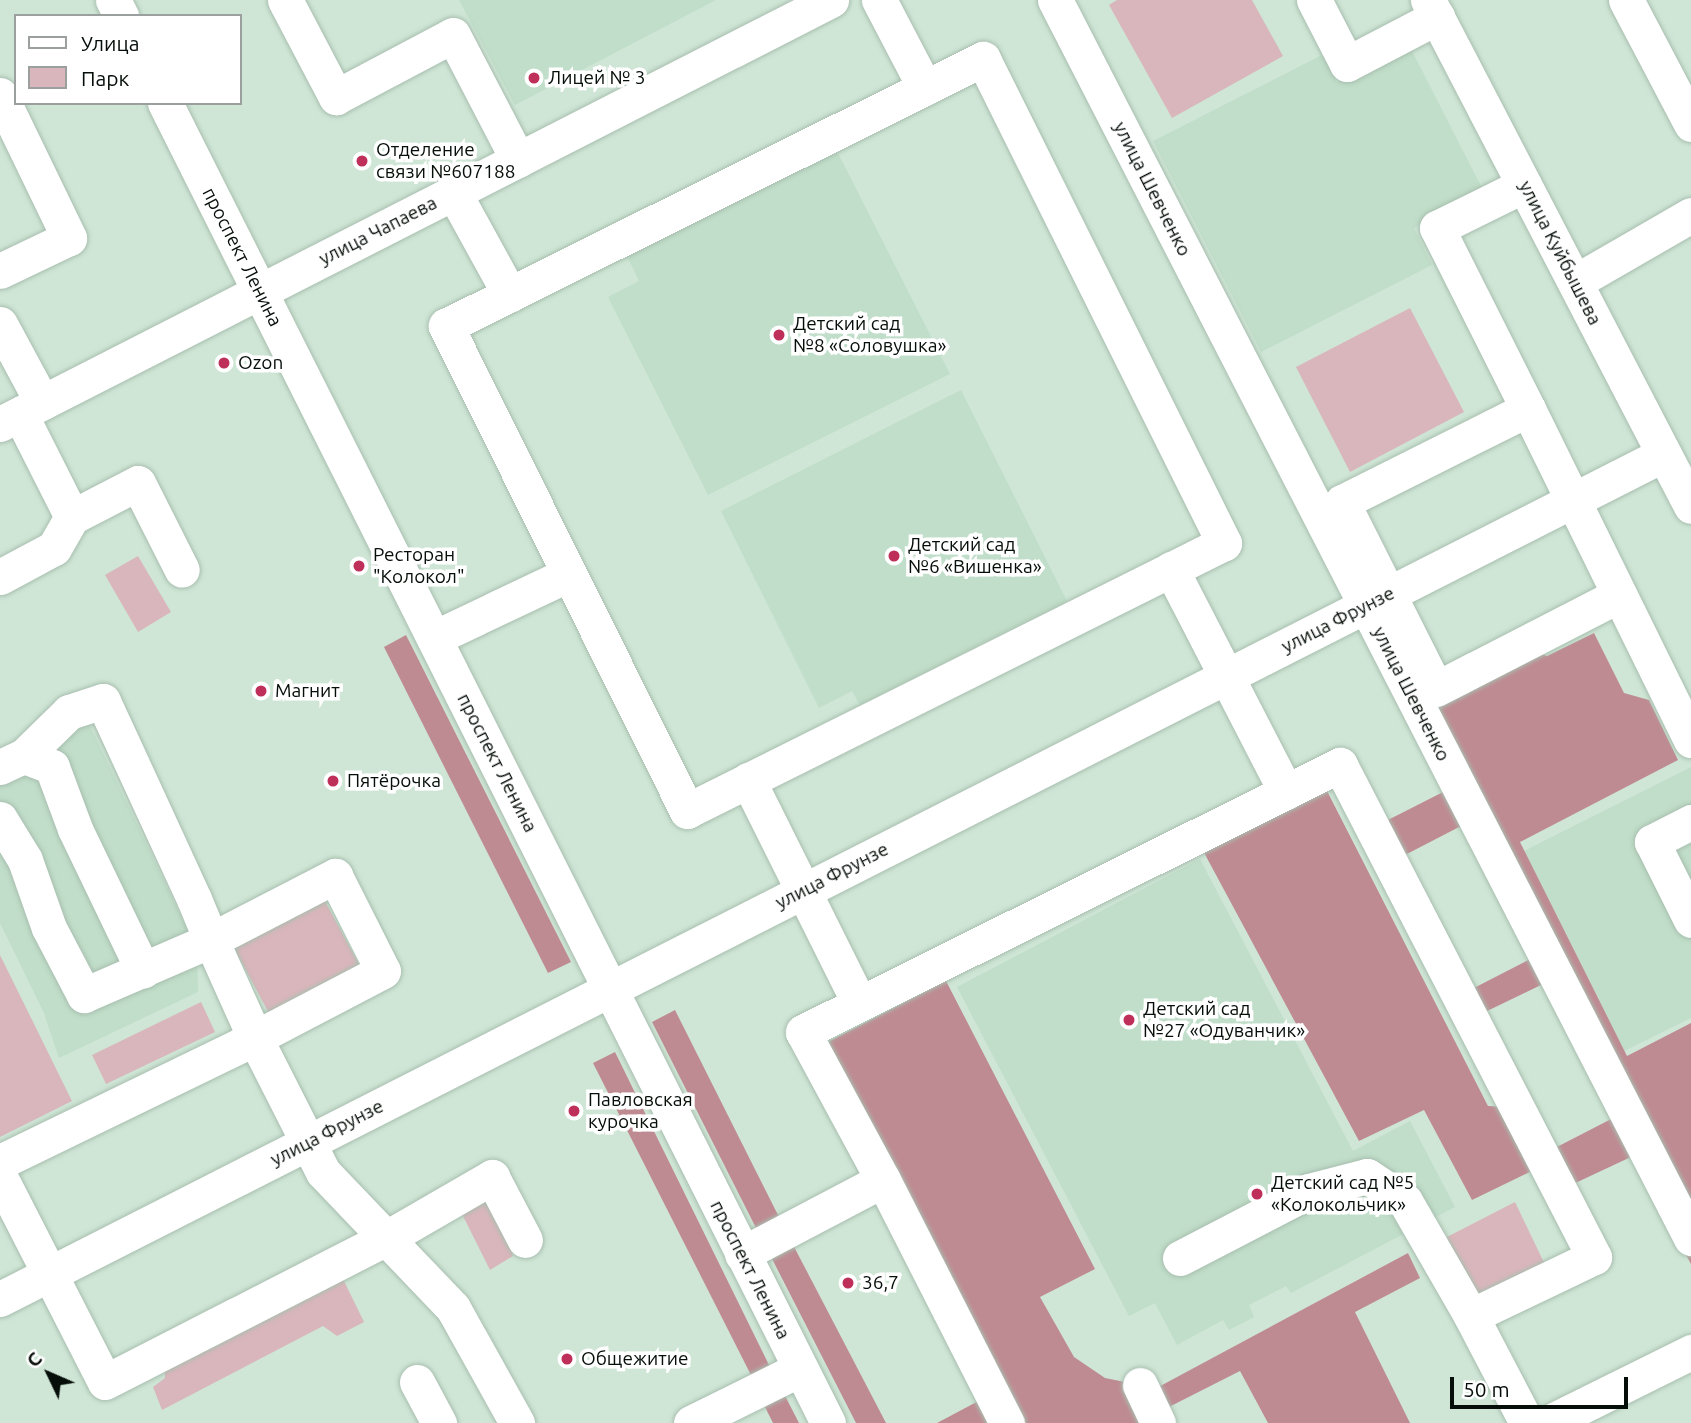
<!DOCTYPE html>
<meta charset="utf-8">
<style>
body{margin:0}
#map{position:relative;width:1691px;height:1423px;overflow:hidden;background:#cfe6d6;font-family:Ubuntu,sans-serif}
div>[style]{position:absolute}
[style*='--x']{left:calc(var(--x)*1px);top:calc(var(--y)*1px);width:calc(var(--w)*1px);rotate:calc(var(--a)*1deg)}
.built>*{inset:0;background:#c0dec9}
.green>*{inset:0;background:#d9b6bb}
.forest>*{inset:0;background:#bf8b93}
.roads{filter:drop-shadow(0 0 2px #a8beaf) drop-shadow(0 0 2px #a8beaf)}
.minor>*{height:35px;margin:-17.5px;padding:0 17.5px;transform-origin:17.5px;border-radius:17.5px;background:#fff}
.dots>*{width:19px;height:19px;translate:-50% -50%;box-sizing:border-box;border:4px solid #fff;border-radius:50%}
span{translate:-50% -50%;white-space:nowrap;text-align:center;line-height:1.15;-webkit-text-stroke:7px #fff;paint-order:stroke}
.poi-label{font-size:19px;color:#060e09}
.left{translate:0 -50%;text-align:left}
.street-label{font-size:19px;color:#060e09}
.legend{position:absolute;left:14px;top:14px;width:228px;height:91px;box-sizing:border-box;background:#fff;border:2px solid #9b9f9d;margin:0;padding:9px 12px;list-style:none;font-size:21px;color:#060e09}
.legend li{display:flex;align-items:center;gap:14px;height:35px}
.legend b{width:35px;border:2px solid #9b9f9d}
.north{position:absolute;left:14px;top:1339px;width:70px;height:70px;-webkit-text-stroke:5px #fff;paint-order:stroke;rotate:314deg;font-size:19px;font-weight:700;line-height:28px;text-align:center;color:#060e09}
.north::after{content:'';display:block;margin:auto;width:24px;height:32px;background:#060e09;clip-path:polygon(50% 0,100% 100%,50% 72%,0 100%)}
.scale{position:absolute;left:1450px;top:1377px;width:178px;height:32px;box-sizing:border-box;border:4px solid #060e09;border-top:0;padding-left:9px;font-size:21px;line-height:24px;white-space:nowrap;color:#060e09;-webkit-text-stroke:5px #fff;paint-order:stroke}
</style>
<div id="map">
<div class="built">
<i style="clip-path:polygon(459px 0,716px 0,515px 105px)"></i>
<i style="clip-path:polygon(1409px 45px,1484px 192px,1414px 228px,1432px 265px,1261px 352px,1153px 141px,1322px 55px,1337px 82px)"></i>
<i style="clip-path:polygon(837px 151px,950px 374px,708px 495px,608px 297px,639px 281px,627px 256px)"></i>
<i style="clip-path:polygon(961px 390px,1067px 601px,860px 705px,852px 691px,819px 708px,721px 511px)"></i>
<i style="clip-path:polygon(58px 720px,90px 726px,197px 950px,198px 992px,59px 1058px,44px 1013px,0 923px,0 753px)"></i>
<i style="clip-path:polygon(1691px 767px,1691px 1018px,1622px 1052px,1522px 852px)"></i>
<i style="clip-path:polygon(1200px 859px,1353px 1151px,1410px 1121px,1455px 1207px,1291px 1293px,1286px 1286px,1249px 1305px,1254px 1317px,1229px 1330px,1223px 1320px,1177px 1345px,1155px 1303px,1129px 1316px,957px 987px)"></i>
</div>
<div class="green">
<i style="clip-path:polygon(1117px 0,1252px 0,1283px 56px,1172px 118px,1109px 5px)"></i>
<i style="clip-path:polygon(1410px 308px,1464px 412px,1350px 472px,1296px 367px)"></i>
<i style="clip-path:polygon(138px 556px,171px 612px,138px 632px,105px 575px)"></i>
<i style="clip-path:polygon(320px 892px,360px 966px,270px 1015px,230px 941px)"></i>
<i style="clip-path:polygon(0 955px,72px 1101px,0 1137px)"></i>
<i style="clip-path:polygon(201px 1002px,215px 1032px,106px 1084px,92px 1055px)"></i>
<i style="clip-path:polygon(494px 1196px,513px 1256px,490px 1270px,462px 1214px)"></i>
<i style="clip-path:polygon(1515px 1202px,1547px 1269px,1478px 1300px,1445px 1238px)"></i>
<i style="clip-path:polygon(343px 1279px,364px 1322px,337px 1336px,323px 1326px,162px 1410px,153px 1387px,165px 1378px,165px 1366px)"></i>
</div>
<div class="forest">
<i style="clip-path:polygon(1594px 633px,1624px 693px,1649px 700px,1678px 760px,1520px 842px,1627px 1056px,1691px 1023px,1691px 1264px,1633px 1156px,1569px 1186px,1551px 1150px,1617px 1116px,1545px 983px,1483px 1013px,1472px 989px,1534px 957px,1463px 825px,1403px 856px,1384px 822px,1447px 790px,1435px 699px,1532px 651px,1547px 656px)"></i>
<i style="clip-path:polygon(406px 635px,571px 962px,548px 973px,384px 647px)"></i>
<i style="clip-path:polygon(1326px 789px,1488px 1106px,1506px 1107px,1538px 1168px,1472px 1200px,1424px 1110px,1359px 1141px,1201px 847px)"></i>
<i style="clip-path:polygon(946px 981px,1095px 1269px,1040px 1297px,1074px 1357px,1105px 1378px,1140px 1385px,1158px 1423px,1016px 1423px,824px 1044px)"></i>
<i style="clip-path:polygon(675px 1010px,780px 1219px,757px 1230px,652px 1022px)"></i>
<i style="clip-path:polygon(615px 1052px,773px 1373px,755px 1383px,593px 1063px)"></i>
<i style="clip-path:polygon(790px 1239px,886px 1423px,856px 1423px,767px 1249px)"></i>
<i style="clip-path:polygon(1408px 1253px,1420px 1278px,1355px 1312px,1410px 1423px,1268px 1423px,1240px 1371px,1161px 1411px,1151px 1391px)"></i>
<i style="clip-path:polygon(779px 1384px,799px 1423px,773px 1423px,759px 1395px)"></i>
<i style="clip-path:polygon(986px 1397px,998px 1423px,937px 1423px)"></i>
</div>
<div class="roads">
<div class="minor">
<i style="--x:113;--y:0;--w:18;--a:63"></i>
<i style="--x:285;--y:0;--w:110;--a:62.3"></i>
<i style="--x:336;--y:97;--w:132;--a:-27.9"></i>
<i style="--x:453;--y:35;--w:141;--a:62.5"></i>
<i style="--x:879;--y:0;--w:99;--a:62.4"></i>
<i style="--x:1055;--y:0;--w:1392;--a:62.81"></i>
<i style="--x:1314;--y:0;--w:72;--a:62.7"></i>
<i style="--x:1347;--y:64;--w:102;--a:-27.6"></i>
<i style="--x:1428;--y:0;--w:570;--a:62.54"></i>
<i style="--x:1626;--y:0;--w:140;--a:62.3"></i>
<i style="--x:983;--y:59;--w:541;--a:63.53"></i>
<i style="--x:1224;--y:543;--w:600;--a:153.48"></i>
<i style="--x:687;--y:811;--w:542;--a:-116.42"></i>
<i style="--x:446;--y:326;--w:600;--a:-26.44"></i>
<i style="--x:0;--y:95;--w:159;--a:64.2"></i>
<i style="--x:69;--y:238;--w:76;--a:154.4"></i>
<i style="--x:165;--y:103;--w:1477;--a:63.33"></i>
<i style="--x:1524;--y:185;--w:97;--a:153.7"></i>
<i style="--x:1437;--y:228;--w:203;--a:63.3"></i>
<i style="--x:1528;--y:409;--w:208;--a:153.4"></i>
<i style="--x:1342;--y:502;--w:209;--a:63.3"></i>
<i style="--x:1436;--y:689;--w:206;--a:-27.2"></i>
<i style="--x:454;--y:193;--w:116;--a:61.2"></i>
<i style="--x:1575;--y:282;--w:134;--a:-30"></i>
<i style="--x:0;--y:324;--w:89;--a:61.7"></i>
<i style="--x:1528;--y:409;--w:369;--a:63.8"></i>
<i style="--x:20;--y:414;--w:115;--a:63.2"></i>
<i style="--x:72;--y:517;--w:74;--a:-27.3"></i>
<i style="--x:138;--y:483;--w:97;--a:63.2"></i>
<i style="--x:0;--y:424;--w:933;--a:-27.03"></i>
<i style="--x:1171;--y:569;--w:251;--a:62.7"></i>
<i style="--x:0;--y:577;--w:61;--a:-28.2"></i>
<i style="--x:54;--y:548;--w:36;--a:-60"></i>
<i style="--x:434;--y:638;--w:149;--a:-25.4"></i>
<i style="--x:0;--y:767;--w:26;--a:-25"></i>
<i style="--x:24;--y:756;--w:30;--a:21"></i>
<i style="--x:52;--y:767;--w:66;--a:69.6"></i>
<i style="--x:75;--y:829;--w:157;--a:64.3"></i>
<i style="--x:748;--y:780;--w:249;--a:63.5"></i>
<i style="--x:0;--y:819;--w:48;--a:58.6"></i>
<i style="--x:25;--y:860;--w:72;--a:70.6"></i>
<i style="--x:49;--y:928;--w:76;--a:62.4"></i>
<i style="--x:84;--y:995;--w:138;--a:-23.4"></i>
<i style="--x:211;--y:940;--w:140;--a:-27.3"></i>
<i style="--x:335;--y:876;--w:106;--a:63.2"></i>
<i style="--x:383;--y:971;--w:144;--a:152.4"></i>
<i style="--x:255;--y:1038;--w:107;--a:-114.2"></i>
<i style="--x:211;--y:940;--w:44;--a:-112.5"></i>
<i style="--x:194;--y:899;--w:218;--a:-114.7"></i>
<i style="--x:103;--y:701;--w:36;--a:162"></i>
<i style="--x:69;--y:712;--w:63;--a:135.6"></i>
<i style="--x:1691;--y:822;--w:44;--a:152.9"></i>
<i style="--x:1652;--y:842;--w:87;--a:63.4"></i>
<i style="--x:0;--y:1162;--w:284;--a:-25.9"></i>
<i style="--x:255;--y:1038;--w:150;--a:63.1"></i>
<i style="--x:323;--y:1172;--w:188;--a:46.3"></i>
<i style="--x:453;--y:1308;--w:132;--a:60.9"></i>
<i style="--x:0;--y:1177;--w:230;--a:62.9"></i>
<i style="--x:105;--y:1382;--w:314;--a:-27.1"></i>
<i style="--x:385;--y:1239;--w:124;--a:-30.1"></i>
<i style="--x:492;--y:1177;--w:71;--a:62.4"></i>
<i style="--x:883;--y:1180;--w:168;--a:-118.4"></i>
<i style="--x:803;--y:1032;--w:600;--a:-26.44"></i>
<i style="--x:1340;--y:765;--w:554;--a:62.69"></i>
<i style="--x:1594;--y:1257;--w:136;--a:154.4"></i>
<i style="--x:1471;--y:1316;--w:121;--a:62.4"></i>
<i style="--x:742;--y:1254;--w:159;--a:-27.7"></i>
<i style="--x:883;--y:1180;--w:273;--a:63"></i>
<i style="--x:1180;--y:1258;--w:145;--a:-27.4"></i>
<i style="--x:1309;--y:1191;--w:60;--a:-14.5"></i>
<i style="--x:1367;--y:1176;--w:45;--a:33.3"></i>
<i style="--x:1405;--y:1201;--w:133;--a:60.1"></i>
<i style="--x:0;--y:1299;--w:1866;--a:-26.92"></i>
<i style="--x:417;--y:1382;--w:47;--a:61.8"></i>
<i style="--x:1140;--y:1385;--w:42;--a:64.7"></i>
<i style="--x:691;--y:1423;--w:122;--a:-26.4"></i>
<i style="--x:1548;--y:1423;--w:160;--a:-26.4"></i>
</div>
</div>
<div class="dots">
<i style="left:534px;top:78px;background:#be2f59"></i>
<i style="left:362px;top:161px;background:#be2f59"></i>
<i style="left:779px;top:335px;background:#be2f59"></i>
<i style="left:224px;top:363px;background:#be2f59"></i>
<i style="left:894px;top:556px;background:#be2f59"></i>
<i style="left:359px;top:566px;background:#be2f59"></i>
<i style="left:261px;top:691px;background:#be2f59"></i>
<i style="left:333px;top:781px;background:#be2f59"></i>
<i style="left:1129px;top:1020px;background:#be2f59"></i>
<i style="left:574px;top:1111px;background:#be2f59"></i>
<i style="left:1257px;top:1194px;background:#be2f59"></i>
<i style="left:848px;top:1283px;background:#be2f59"></i>
<i style="left:567px;top:1359px;background:#be2f59"></i>
</div>
<div class="poi-label">
<span class="left" style="left:548px;top:78px">Лицей № 3</span>
<span class="left" style="left:376px;top:161px">Отделение<br>связи №607188</span>
<span class="left" style="left:793px;top:335px">Детский сад<br>№8 «Соловушка»</span>
<span class="left" style="left:238px;top:363px">Ozon</span>
<span class="left" style="left:908px;top:556px">Детский сад<br>№6 «Вишенка»</span>
<span class="left" style="left:373px;top:566px">Ресторан<br>"Колокол"</span>
<span class="left" style="left:275px;top:691px">Магнит</span>
<span class="left" style="left:347px;top:781px">Пятёрочка</span>
<span class="left" style="left:1143px;top:1020px">Детский сад<br>№27 «Одуванчик»</span>
<span class="left" style="left:588px;top:1111px">Павловская<br>курочка</span>
<span class="left" style="left:1271px;top:1194px">Детский сад №5<br>«Колокольчик»</span>
<span class="left" style="left:862px;top:1283px">36,7</span>
<span class="left" style="left:581px;top:1359px">Общежитие</span>
</div>
<div class="street-label">
<span style="left:1152px;top:189px;rotate:63deg">улица Шевченко</span>
<span style="left:378px;top:231px;rotate:-27deg">улица Чапаева</span>
<span style="left:1560px;top:253px;rotate:63deg">улица Куйбышева</span>
<span style="left:242px;top:257px;rotate:63deg">проспект Ленина</span>
<span style="left:1338px;top:620px;rotate:-27deg">улица Фрунзе</span>
<span style="left:1411px;top:694px;rotate:63deg">улица Шевченко</span>
<span style="left:497px;top:763px;rotate:63deg">проспект Ленина</span>
<span style="left:832px;top:876px;rotate:-27deg">улица Фрунзе</span>
<span style="left:327px;top:1133px;rotate:-27deg">улица Фрунзе</span>
<span style="left:750px;top:1270px;rotate:63deg">проспект Ленина</span>
</div>
<ul class="legend">
<li><b style="height:9px;background:#fff"></b>Улица</li>
<li><b style="height:19px;background:#d9b6bb"></b>Парк</li>
</ul>
<div class="north">С</div>
<div class="scale">50 m</div>
</div>
